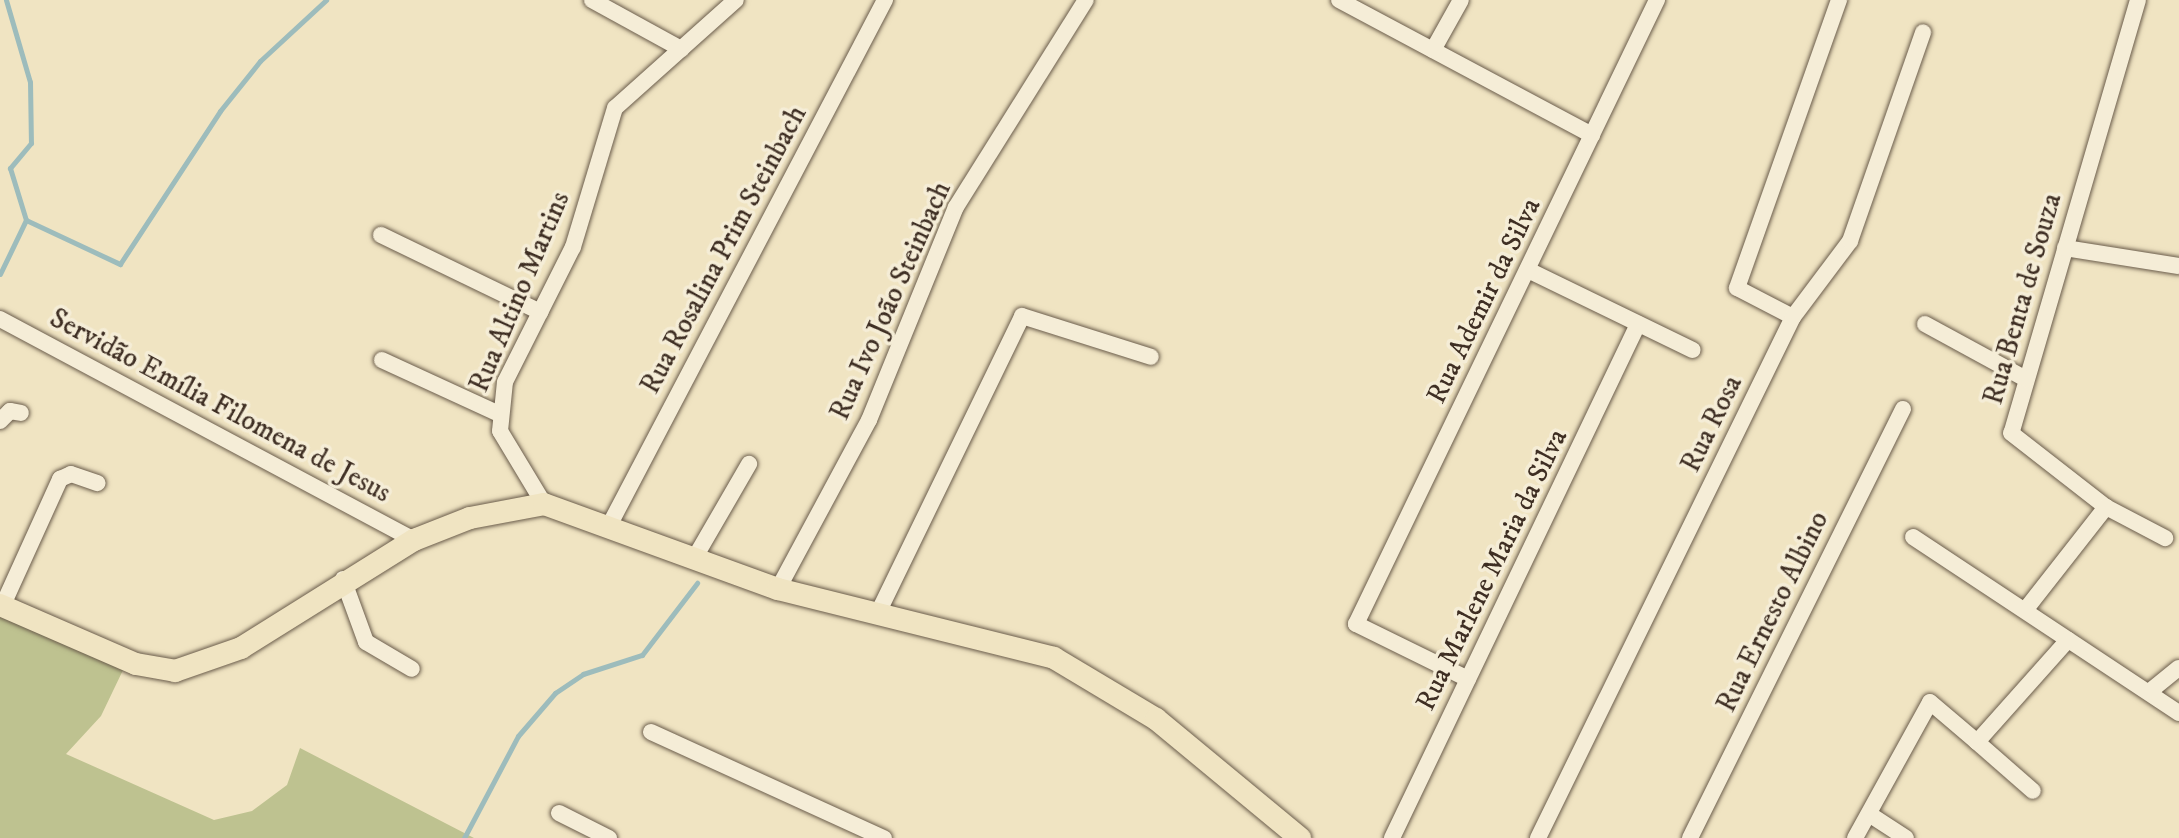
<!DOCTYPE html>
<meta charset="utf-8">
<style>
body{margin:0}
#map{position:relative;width:2179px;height:838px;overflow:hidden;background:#f0e4c2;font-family:"IM FELL DW Pica",serif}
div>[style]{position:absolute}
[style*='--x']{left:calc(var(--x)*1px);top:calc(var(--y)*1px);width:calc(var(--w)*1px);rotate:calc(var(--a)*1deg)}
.green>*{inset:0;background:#bec290}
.stream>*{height:5px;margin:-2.5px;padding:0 2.5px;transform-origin:2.5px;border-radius:2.5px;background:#9dbcbc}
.roads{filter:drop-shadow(0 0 2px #6a5c4b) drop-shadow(0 0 2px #6a5c4b)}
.minor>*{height:16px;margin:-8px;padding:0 8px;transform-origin:8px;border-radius:8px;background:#f5edd7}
.major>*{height:22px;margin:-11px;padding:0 11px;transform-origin:11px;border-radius:11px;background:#f0e4c2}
span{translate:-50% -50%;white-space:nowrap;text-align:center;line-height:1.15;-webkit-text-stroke:7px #f5edd7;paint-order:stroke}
.street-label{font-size:28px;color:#3e2e23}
</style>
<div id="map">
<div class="green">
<i style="clip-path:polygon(0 613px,124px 668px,101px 716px,66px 754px,214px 820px,252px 811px,287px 785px,300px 748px,474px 838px,0 838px)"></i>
</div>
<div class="stream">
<i style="--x:6;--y:0;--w:85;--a:73.7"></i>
<i style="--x:30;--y:82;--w:61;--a:89.1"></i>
<i style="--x:31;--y:143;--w:33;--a:130"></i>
<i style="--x:10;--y:168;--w:54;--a:72.9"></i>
<i style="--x:26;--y:220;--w:104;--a:25.1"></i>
<i style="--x:120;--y:264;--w:183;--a:-56.8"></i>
<i style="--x:220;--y:111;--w:64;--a:-51.3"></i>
<i style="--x:260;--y:61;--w:90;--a:-42.7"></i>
<i style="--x:0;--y:274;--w:60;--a:-64.3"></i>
<i style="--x:464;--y:838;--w:115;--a:-62.1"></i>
<i style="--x:518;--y:736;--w:57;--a:-49.3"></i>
<i style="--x:555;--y:693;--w:34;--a:-34"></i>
<i style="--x:583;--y:674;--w:62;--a:-17.9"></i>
<i style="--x:642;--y:655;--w:91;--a:-52.6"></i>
</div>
<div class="roads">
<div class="minor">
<i style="--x:592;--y:0;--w:102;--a:28.8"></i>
<i style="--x:1339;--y:0;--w:287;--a:28.1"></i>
<i style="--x:2138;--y:0;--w:451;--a:106.3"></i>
<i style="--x:2011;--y:433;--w:120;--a:37.9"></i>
<i style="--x:2106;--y:507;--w:67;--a:27.7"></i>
<i style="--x:1433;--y:50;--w:57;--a:-60.8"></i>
<i style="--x:381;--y:235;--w:177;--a:25.8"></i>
<i style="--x:2065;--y:248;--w:115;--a:9"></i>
<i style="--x:1528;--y:270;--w:183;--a:25.9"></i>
<i style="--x:1793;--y:317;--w:63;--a:-152.6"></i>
<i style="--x:1737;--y:288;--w:306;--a:-70.5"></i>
<i style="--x:0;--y:319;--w:469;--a:28.1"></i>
<i style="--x:1925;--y:324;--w:115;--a:28.6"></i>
<i style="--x:382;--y:360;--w:127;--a:24.7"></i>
<i style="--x:0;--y:421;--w:14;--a:-45"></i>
<i style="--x:10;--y:411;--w:11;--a:10"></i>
<i style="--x:544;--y:504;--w:85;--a:-121.1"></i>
<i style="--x:500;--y:431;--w:49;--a:-84.2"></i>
<i style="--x:505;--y:382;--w:151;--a:-63.3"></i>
<i style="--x:573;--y:247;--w:145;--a:-73.2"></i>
<i style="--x:615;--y:108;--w:162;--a:-41.8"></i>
<i style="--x:610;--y:524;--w:592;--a:-62.31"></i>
<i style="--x:1913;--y:537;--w:319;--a:33.5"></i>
<i style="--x:694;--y:559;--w:110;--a:-59.9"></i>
<i style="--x:343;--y:579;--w:67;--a:69.9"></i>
<i style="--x:366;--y:642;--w:53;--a:30.4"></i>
<i style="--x:778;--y:589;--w:192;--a:-61.7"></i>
<i style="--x:869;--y:420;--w:230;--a:-67.8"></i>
<i style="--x:956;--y:207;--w:244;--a:-57.9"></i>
<i style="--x:2;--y:607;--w:141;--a:-65.6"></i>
<i style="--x:60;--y:479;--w:12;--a:-24"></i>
<i style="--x:71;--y:474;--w:28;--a:19"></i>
<i style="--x:2026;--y:609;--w:130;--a:-51.9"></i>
<i style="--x:878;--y:613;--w:330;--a:-64.1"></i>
<i style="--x:1022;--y:316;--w:135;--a:17.6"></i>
<i style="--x:1468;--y:679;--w:125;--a:-153.8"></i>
<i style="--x:1356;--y:624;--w:693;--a:-64.25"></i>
<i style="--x:2149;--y:692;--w:38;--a:-39"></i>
<i style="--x:651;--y:732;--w:256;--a:24.5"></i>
<i style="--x:1977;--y:742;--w:74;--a:41.2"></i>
<i style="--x:559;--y:813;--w:56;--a:26.6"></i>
<i style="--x:1869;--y:814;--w:44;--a:33"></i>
<i style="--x:1392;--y:838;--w:570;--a:-64.42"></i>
<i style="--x:1538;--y:838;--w:580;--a:-63.92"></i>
<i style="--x:1793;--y:317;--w:95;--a:-53.1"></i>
<i style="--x:1850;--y:241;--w:221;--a:-70.7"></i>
<i style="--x:1690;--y:838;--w:479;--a:-63.6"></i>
<i style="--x:1855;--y:838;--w:155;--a:-61.1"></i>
<i style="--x:1930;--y:702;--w:62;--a:40.4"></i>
<i style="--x:1977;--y:742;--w:137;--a:-48.3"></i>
</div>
<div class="major">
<i style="--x:0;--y:605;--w:148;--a:23.5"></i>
<i style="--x:136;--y:664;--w:40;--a:10"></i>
<i style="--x:175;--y:671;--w:70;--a:-19.2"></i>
<i style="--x:241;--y:648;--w:204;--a:-32"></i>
<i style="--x:414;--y:540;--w:60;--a:-21.4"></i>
<i style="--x:470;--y:518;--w:75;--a:-10.7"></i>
<i style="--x:544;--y:504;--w:249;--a:20"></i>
<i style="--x:778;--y:589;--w:284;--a:14"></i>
<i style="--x:1054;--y:658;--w:119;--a:30.9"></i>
<i style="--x:1156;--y:719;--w:187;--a:39.6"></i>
</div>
</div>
<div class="street-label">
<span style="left:724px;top:250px;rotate:-62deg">Rua Rosalina Prim Steinbach</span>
<span style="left:520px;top:292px;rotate:-67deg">Rua Altino Martins</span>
<span style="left:2023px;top:299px;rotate:-74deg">Rua Benta de Souza</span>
<span style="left:891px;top:301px;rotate:-66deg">Rua Ivo João Steinbach</span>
<span style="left:1484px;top:301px;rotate:-64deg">Rua Ademir da Silva</span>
<span style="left:220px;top:406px;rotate:28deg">Servidão Emília Filomena de Jesus</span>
<span style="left:1712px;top:424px;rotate:-64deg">Rua Rosa</span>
<span style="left:1492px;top:570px;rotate:-64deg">Rua Marlene Maria da Silva</span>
<span style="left:1773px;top:612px;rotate:-64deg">Rua Ernesto Albino</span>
</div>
</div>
